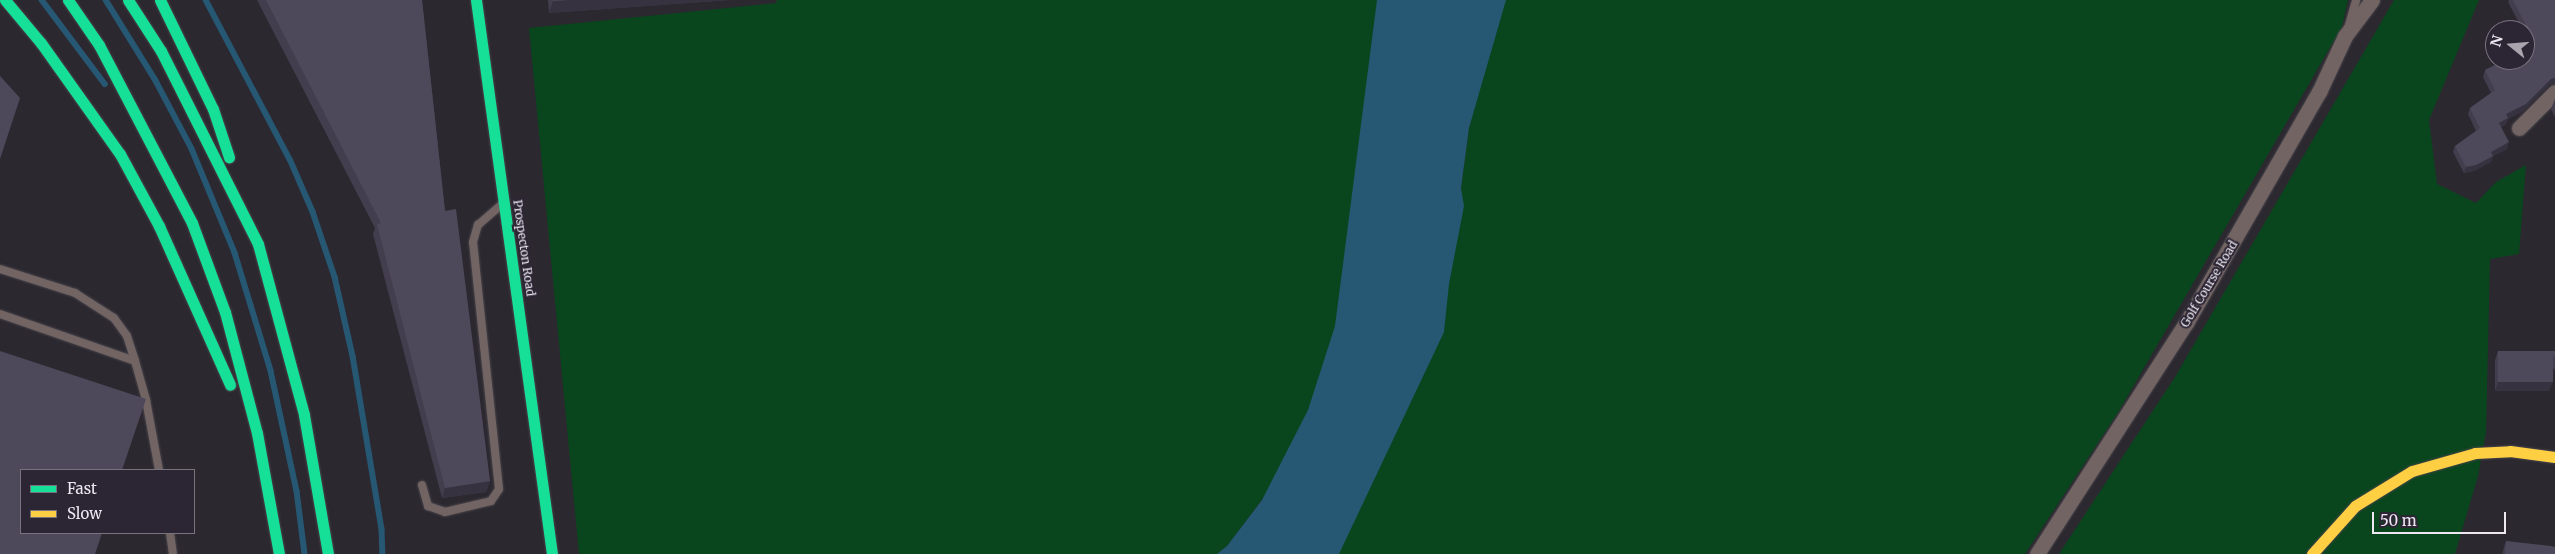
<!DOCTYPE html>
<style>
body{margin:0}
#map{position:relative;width:2555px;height:554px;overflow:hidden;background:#2c2830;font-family:Merriweather,serif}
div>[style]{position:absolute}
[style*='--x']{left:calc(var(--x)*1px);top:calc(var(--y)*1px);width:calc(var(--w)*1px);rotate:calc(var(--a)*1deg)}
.green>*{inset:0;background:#09461d}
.water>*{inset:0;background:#265773}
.stream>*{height:5.5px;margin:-2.75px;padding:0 2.75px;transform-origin:2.75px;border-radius:2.75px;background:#265773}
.roads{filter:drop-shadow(0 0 1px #47444a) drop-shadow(0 0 1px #47444a)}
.lane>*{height:8px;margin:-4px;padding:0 4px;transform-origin:4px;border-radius:4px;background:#716463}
.street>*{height:15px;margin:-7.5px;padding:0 7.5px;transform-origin:7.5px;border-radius:7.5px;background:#716463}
.fast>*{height:11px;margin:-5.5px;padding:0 5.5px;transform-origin:5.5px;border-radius:5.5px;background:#16e098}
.slow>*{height:11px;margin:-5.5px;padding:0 5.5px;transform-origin:5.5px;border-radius:5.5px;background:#ffcf43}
.wall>*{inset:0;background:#433e4e}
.shaded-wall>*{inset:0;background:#373240}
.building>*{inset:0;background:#4e485b}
span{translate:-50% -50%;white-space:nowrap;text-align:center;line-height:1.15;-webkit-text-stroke:4px #2c2534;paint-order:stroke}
.street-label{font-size:12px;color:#ece7f1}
.legend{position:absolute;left:20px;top:469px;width:175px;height:65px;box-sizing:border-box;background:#2c2534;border:1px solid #797380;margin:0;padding:6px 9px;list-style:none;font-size:15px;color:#ece7f1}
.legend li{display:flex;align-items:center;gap:10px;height:25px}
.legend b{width:25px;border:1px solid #797380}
.north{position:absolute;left:2485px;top:20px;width:50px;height:50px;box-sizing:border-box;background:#2c2534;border:1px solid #797380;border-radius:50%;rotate:287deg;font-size:14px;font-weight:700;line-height:20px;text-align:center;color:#ece7f1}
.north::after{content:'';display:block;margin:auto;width:18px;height:22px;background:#a9a4ad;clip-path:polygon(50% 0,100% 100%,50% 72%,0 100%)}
.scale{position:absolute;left:2372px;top:512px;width:134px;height:22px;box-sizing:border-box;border:2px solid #ece7f1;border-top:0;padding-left:6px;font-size:15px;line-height:18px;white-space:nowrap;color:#ece7f1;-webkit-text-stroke:4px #2c2534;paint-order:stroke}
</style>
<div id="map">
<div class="green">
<i style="clip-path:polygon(777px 0,1389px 0,1326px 382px,1285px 469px,1227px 546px,1217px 554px,579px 554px,529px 28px,776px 3px)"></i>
<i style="clip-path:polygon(1503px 0,2348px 0,2342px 27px,2119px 411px,2025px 554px,1328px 554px,1455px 234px,1469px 128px)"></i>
<i style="clip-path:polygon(2394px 0,2479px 0,2429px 120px,2437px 184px,2476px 203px,2496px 182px,2526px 165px,2519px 254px,2490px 259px,2486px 432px,2478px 476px,2455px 554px,2059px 554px,2175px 377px)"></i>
</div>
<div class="water">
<i style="clip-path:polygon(1377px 0,1506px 0,1469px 128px,1461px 188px,1464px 206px,1449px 284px,1444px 332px,1339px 554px,1217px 554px,1227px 546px,1262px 500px,1308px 410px,1335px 326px)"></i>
</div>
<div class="stream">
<i style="--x:42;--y:0;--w:105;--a:53.1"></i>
<i style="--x:106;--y:0;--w:93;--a:58.2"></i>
<i style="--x:155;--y:79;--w:79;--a:62.1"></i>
<i style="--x:192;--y:149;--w:113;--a:67.5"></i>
<i style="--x:235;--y:253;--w:123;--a:73"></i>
<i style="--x:271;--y:371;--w:123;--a:77.8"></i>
<i style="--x:297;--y:491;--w:64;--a:82.8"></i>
<i style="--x:206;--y:0;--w:180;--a:62.2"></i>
<i style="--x:290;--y:159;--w:58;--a:66.5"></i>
<i style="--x:313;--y:212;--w:69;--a:71.3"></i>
<i style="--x:335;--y:277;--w:81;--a:77.2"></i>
<i style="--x:353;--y:356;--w:175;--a:80.5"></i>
<i style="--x:382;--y:529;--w:25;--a:88"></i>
</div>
<div class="roads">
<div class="lane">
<i style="--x:2349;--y:25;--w:26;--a:-74"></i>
<i style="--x:0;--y:269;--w:79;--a:17.7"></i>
<i style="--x:75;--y:293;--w:46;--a:32.7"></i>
<i style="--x:114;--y:318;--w:22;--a:54"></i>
<i style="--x:127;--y:336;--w:26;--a:72"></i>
<i style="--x:135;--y:361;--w:41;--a:74.2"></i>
<i style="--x:146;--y:400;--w:71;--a:79.5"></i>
<i style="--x:0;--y:314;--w:143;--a:19.2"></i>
<i style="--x:422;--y:485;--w:22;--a:74"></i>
<i style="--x:428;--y:506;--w:18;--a:19"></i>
<i style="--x:445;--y:512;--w:47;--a:-13.4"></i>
<i style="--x:491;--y:501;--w:14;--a:-56"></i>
<i style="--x:499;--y:489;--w:248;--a:-96"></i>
<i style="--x:473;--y:242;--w:18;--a:-74"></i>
<i style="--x:478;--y:225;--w:32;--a:-41"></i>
<i style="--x:170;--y:533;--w:21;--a:82"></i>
</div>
<div class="street">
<i style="--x:2519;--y:128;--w:51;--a:-45"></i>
<i style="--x:2037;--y:554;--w:275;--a:-57.2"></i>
<i style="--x:2186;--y:323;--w:267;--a:-60.1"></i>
<i style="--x:2319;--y:92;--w:62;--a:-65.1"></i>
<i style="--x:2345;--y:36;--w:45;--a:-53.1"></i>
</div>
<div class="fast">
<i style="--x:5;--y:0;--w:56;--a:50.1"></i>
<i style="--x:41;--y:43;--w:136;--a:54.6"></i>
<i style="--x:120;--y:154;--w:82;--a:61.6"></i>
<i style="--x:159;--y:226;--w:174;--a:65.9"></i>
<i style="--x:68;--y:0;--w:55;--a:55.4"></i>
<i style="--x:99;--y:45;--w:201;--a:62.4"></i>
<i style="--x:192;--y:223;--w:95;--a:69.7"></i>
<i style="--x:225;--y:312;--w:125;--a:75.2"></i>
<i style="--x:257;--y:433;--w:123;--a:79.7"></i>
<i style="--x:128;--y:0;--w:61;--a:57.1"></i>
<i style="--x:161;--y:51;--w:216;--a:63.3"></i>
<i style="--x:258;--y:244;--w:177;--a:74.9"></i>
<i style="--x:304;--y:415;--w:141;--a:80.2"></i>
<i style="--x:160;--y:0;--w:121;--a:64.1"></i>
<i style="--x:213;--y:109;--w:51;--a:71.6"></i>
<i style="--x:476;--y:0;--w:559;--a:82.19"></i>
</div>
<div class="slow">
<i style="--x:2312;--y:554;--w:64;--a:-48.1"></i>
<i style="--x:2355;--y:506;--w:67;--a:-31.6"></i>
<i style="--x:2412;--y:471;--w:66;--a:-15.9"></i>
<i style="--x:2475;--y:453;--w:35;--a:-3"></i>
<i style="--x:2510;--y:451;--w:45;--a:7.6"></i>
</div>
</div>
<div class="wall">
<i style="clip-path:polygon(257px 0,422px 0,445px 211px,490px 481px,486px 492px,442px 498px,373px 234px,375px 228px)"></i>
<i style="clip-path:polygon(548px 0,730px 0,549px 13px)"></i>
<i style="clip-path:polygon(2509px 0,2555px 0,2549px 85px,2523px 111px,2508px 119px,2506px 124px,2501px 127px,2507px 149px,2493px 156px,2491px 162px,2474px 171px,2464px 173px,2453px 152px,2455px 146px,2476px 131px,2468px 114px,2470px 108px,2491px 93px,2483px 77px,2485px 70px,2495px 65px,2496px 60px,2525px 60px,2529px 41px,2525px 34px,2525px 30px,2523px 30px,2508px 2px)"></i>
<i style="clip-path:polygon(2555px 99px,2555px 117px,2551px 109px)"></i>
<i style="clip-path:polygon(2498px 351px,2555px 351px,2555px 371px,2553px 368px,2549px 391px,2495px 391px,2495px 360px)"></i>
<i style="clip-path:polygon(2506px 541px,2555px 554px,2502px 554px)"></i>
</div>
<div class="shaded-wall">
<i style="clip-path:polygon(569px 0,730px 0,549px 13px,553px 1px)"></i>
<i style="clip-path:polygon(2555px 78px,2555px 84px,2549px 85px,2523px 111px,2508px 119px,2506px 124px,2497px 129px,2499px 123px,2506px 114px,2551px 79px)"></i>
<i style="clip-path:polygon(2509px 142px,2507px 149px,2493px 156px,2491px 162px,2474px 171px,2464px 173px,2466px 167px,2491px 152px)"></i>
<i style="clip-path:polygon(2498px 382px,2553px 382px,2549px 391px,2495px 391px)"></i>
<i style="clip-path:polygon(490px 481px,486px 492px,442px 498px,445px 488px)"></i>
</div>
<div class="building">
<i style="clip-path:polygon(266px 0,422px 0,445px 211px,456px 209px,490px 481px,445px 488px,377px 224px,381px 223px)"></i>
<i style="clip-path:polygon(553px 0,569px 0,553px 1px)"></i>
<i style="clip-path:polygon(2513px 0,2555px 0,2555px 78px,2551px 79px,2526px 104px,2506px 114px,2508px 118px,2499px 123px,2509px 142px,2491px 152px,2493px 156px,2476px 165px,2466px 167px,2455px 146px,2480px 128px,2470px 108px,2495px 90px,2485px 70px,2499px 63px,2497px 60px,2525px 60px,2525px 44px,2533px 39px)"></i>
<i style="clip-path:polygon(0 76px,20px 98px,0 159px)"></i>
<i style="clip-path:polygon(0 351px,146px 399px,122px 470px,21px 470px,21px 533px,102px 533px,95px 554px,0 554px)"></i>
<i style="clip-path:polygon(2498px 351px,2555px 351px,2555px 357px,2553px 355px,2553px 382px,2498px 382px)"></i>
<i style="clip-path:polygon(2506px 541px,2551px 546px,2555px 547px,2555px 554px,2505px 554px)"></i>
</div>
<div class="street-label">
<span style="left:524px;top:248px;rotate:82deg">Prospecton Road</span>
<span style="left:2209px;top:284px;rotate:-59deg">Golf Course Road</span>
</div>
<ul class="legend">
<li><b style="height:6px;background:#16e098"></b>Fast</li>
<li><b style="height:6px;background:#ffcf43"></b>Slow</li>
</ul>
<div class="north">N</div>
<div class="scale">50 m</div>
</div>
